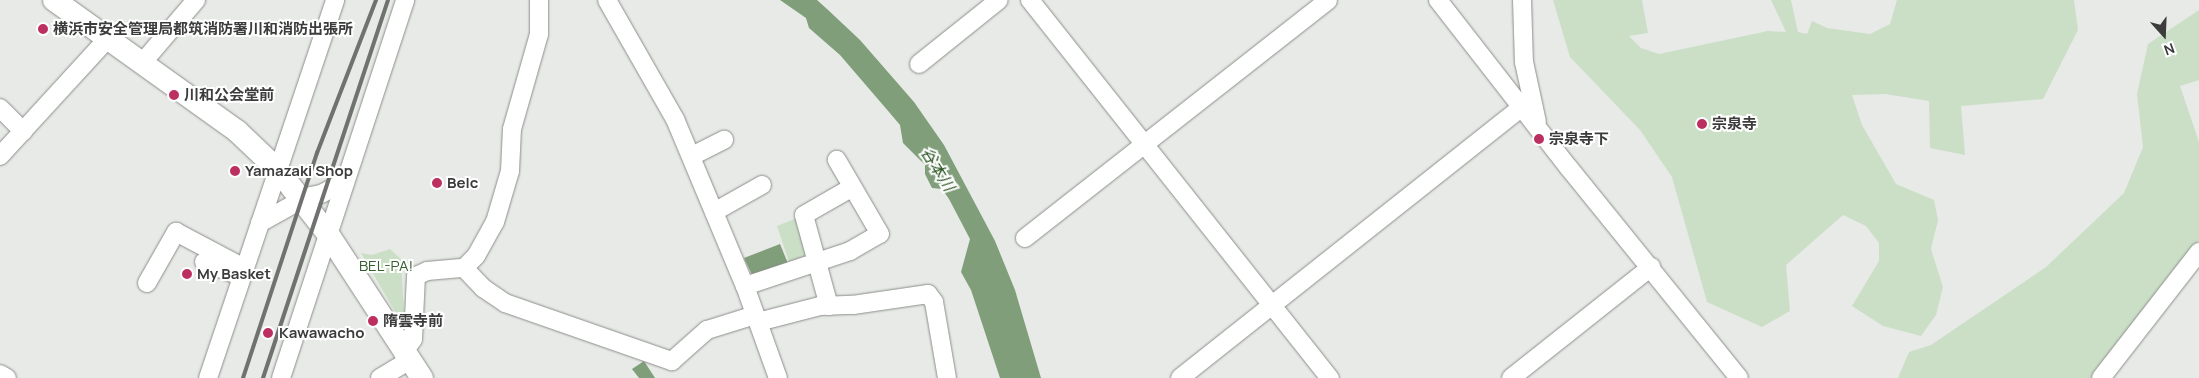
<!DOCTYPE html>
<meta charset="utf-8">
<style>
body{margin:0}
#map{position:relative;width:2199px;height:378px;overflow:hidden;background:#e7eae6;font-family:Manrope,"Noto Sans JP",sans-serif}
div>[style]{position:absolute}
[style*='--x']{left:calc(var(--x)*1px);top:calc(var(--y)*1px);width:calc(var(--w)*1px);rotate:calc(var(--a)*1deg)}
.green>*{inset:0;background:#cbdfc7}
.water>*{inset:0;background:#7f9e79}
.roads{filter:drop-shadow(0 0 1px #8b8e8a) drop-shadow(0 0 1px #8b8e8a)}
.minor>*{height:18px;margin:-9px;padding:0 9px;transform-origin:9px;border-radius:9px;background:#fff}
.major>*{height:22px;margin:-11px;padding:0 11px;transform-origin:11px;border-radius:11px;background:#fff}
.rail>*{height:4px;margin:-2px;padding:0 2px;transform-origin:2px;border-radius:2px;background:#707270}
.dots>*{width:14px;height:14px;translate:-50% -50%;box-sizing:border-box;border:2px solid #fff;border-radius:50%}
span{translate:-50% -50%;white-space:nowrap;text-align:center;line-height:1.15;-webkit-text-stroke:4px #fff;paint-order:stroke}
.poi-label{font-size:15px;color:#3b3c3b;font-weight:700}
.left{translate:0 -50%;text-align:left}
.park-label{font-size:15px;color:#35602d}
.water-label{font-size:16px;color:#2a5422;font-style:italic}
.north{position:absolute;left:2139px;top:10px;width:50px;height:50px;-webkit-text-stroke:4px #fff;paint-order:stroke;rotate:160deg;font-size:14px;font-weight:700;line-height:20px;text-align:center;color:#3b3c3b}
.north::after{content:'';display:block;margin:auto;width:18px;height:22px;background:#3b3c3b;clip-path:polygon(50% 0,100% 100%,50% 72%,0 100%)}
</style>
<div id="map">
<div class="green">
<i style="clip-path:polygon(1553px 0,1642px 0,1648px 33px,1629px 36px,1641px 48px,1659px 54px,1768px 31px,1786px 32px,1771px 0,1791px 0,1798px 32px,1807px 34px,1812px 21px,1827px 28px,1870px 34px,1890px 24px,1897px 0,2074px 0,2078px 30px,2043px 99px,1961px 106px,1965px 155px,1930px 148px,1929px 101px,1885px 94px,1852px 95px,1862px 125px,1896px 184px,1934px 200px,1938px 220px,1931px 249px,1943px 287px,1936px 315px,1921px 336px,1883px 326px,1852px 306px,1879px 261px,1879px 243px,1866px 226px,1843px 215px,1786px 265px,1790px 311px,1762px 327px,1707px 302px,1672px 177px,1640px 130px,1570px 57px)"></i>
<i style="clip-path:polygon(2199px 10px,2199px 80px,2180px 86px,2199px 142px,2199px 240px,2091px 378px,1898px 378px,1909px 352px,1931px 345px,2046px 267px,2124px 193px,2143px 147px,2137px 94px,2148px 44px)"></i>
<i style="clip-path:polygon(797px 218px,810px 256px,790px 265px,777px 226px)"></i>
<i style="clip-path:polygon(390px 249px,401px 259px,404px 314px,397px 315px,361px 253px,372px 255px)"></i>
</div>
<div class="water">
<i style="clip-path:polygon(780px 0,817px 0,827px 9px,860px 40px,914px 102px,944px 145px,995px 241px,1015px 290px,1041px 378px,1000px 378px,971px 290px,961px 272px,970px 239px,949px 199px,942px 189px,932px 188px,925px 174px,925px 165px,903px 143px,900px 125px,889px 112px,840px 55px,809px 28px,806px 18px)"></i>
<i style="clip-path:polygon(780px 244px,789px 266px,753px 277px,744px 258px)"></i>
<i style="clip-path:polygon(644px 361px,655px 378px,639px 378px,632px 369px)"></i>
</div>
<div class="roads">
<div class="minor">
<i style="--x:607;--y:0;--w:137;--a:60.3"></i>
<i style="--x:675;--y:119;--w:181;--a:67.3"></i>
<i style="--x:745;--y:286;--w:98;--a:70.3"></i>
<i style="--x:1030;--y:0;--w:483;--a:51.6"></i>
<i style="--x:1438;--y:0;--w:213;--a:52.1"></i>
<i style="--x:1569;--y:168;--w:270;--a:51"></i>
<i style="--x:1522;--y:0;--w:62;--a:88.2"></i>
<i style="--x:1524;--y:62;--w:61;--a:77.8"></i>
<i style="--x:143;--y:62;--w:82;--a:-49.5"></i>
<i style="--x:919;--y:64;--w:102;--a:-38.7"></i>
<i style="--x:0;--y:108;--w:33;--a:45"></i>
<i style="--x:0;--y:156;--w:161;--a:-47.5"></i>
<i style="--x:692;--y:156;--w:36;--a:-27"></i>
<i style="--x:300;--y:198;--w:21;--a:-11"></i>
<i style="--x:321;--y:194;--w:27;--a:-27"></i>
<i style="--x:714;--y:212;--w:55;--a:-29.4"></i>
<i style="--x:260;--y:223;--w:47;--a:-29.3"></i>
<i style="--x:1025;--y:238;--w:385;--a:-38.1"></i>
<i style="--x:204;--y:262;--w:39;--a:21"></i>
<i style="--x:464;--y:268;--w:28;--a:46"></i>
<i style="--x:483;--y:288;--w:27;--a:34"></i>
<i style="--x:505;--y:303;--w:177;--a:19.2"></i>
<i style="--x:672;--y:361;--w:47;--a:-41.5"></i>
<i style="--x:707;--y:330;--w:50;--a:-17.4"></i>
<i style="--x:147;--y:283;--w:59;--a:-60.4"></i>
<i style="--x:176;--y:232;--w:77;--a:27.9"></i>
<i style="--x:745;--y:286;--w:111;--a:-18.4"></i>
<i style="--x:850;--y:251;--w:34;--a:-30"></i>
<i style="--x:880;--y:234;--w:86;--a:-120.2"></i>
<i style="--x:829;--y:306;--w:94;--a:-105.4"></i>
<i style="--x:804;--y:215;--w:54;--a:-29.9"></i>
<i style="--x:758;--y:322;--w:64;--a:-14.5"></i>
<i style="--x:820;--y:306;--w:33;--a:-2"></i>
<i style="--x:853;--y:305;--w:76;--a:-8.3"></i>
<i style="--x:928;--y:294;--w:10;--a:53"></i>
<i style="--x:934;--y:302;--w:77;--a:80.3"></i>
<i style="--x:403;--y:353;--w:17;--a:-54"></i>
<i style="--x:413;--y:339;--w:63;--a:-87.3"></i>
<i style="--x:416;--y:276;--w:12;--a:-24"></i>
<i style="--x:427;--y:271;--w:37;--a:-5"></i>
<i style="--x:464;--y:268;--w:17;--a:-45"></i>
<i style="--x:476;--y:256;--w:39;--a:-61"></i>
<i style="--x:495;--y:222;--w:53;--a:-73.6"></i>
<i style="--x:510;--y:171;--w:42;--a:-87.3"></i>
<i style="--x:512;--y:129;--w:99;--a:-74.1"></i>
<i style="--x:539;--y:34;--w:34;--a:-90"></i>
<i style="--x:0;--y:374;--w:8;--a:30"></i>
<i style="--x:208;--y:378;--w:399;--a:-71.4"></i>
<i style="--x:281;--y:378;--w:398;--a:-71.8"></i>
<i style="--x:380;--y:378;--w:33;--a:-31"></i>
<i style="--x:1180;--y:378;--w:436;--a:-38.4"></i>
<i style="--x:1511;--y:378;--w:179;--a:-38.4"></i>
<i style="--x:2101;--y:378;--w:160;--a:-52.1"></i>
</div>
<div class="major">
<i style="--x:54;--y:0;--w:225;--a:35.6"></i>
<i style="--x:237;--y:131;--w:57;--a:43.6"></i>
<i style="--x:278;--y:170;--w:81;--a:52"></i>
<i style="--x:328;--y:234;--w:172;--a:56.9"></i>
</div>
</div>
<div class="rail">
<i style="--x:243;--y:378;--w:237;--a:-71.8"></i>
<i style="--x:317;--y:153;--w:164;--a:-68.9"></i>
<i style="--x:263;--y:378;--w:398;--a:-71.7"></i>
</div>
<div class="dots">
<i style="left:43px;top:29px;background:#bc2f61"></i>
<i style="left:174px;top:95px;background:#bc2f61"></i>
<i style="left:1702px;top:124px;background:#bc2f61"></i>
<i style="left:1539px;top:139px;background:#bc2f61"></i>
<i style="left:235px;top:171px;background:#bc2f61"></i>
<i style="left:437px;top:183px;background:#bc2f61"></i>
<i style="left:187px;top:274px;background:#bc2f61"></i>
<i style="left:373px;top:321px;background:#bc2f61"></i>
<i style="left:268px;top:333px;background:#bc2f61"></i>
</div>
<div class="poi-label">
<span class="left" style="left:53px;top:29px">横浜市安全管理局都筑消防署川和消防出張所</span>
<span class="left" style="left:184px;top:95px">川和公会堂前</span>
<span class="left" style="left:1712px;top:124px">宗泉寺</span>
<span class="left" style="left:1549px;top:139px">宗泉寺下</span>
<span class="left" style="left:245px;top:171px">Yamazaki Shop</span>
<span class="left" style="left:447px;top:183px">Belc</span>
<span class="left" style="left:197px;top:274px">My Basket</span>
<span class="left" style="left:383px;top:321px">隋雲寺前</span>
<span class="left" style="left:279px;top:333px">Kawawacho</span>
</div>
<div class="park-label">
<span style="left:386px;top:266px">BEL-PA!</span>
</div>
<div class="water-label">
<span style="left:938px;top:169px;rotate:58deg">谷本川</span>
</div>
<div class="north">N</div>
</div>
